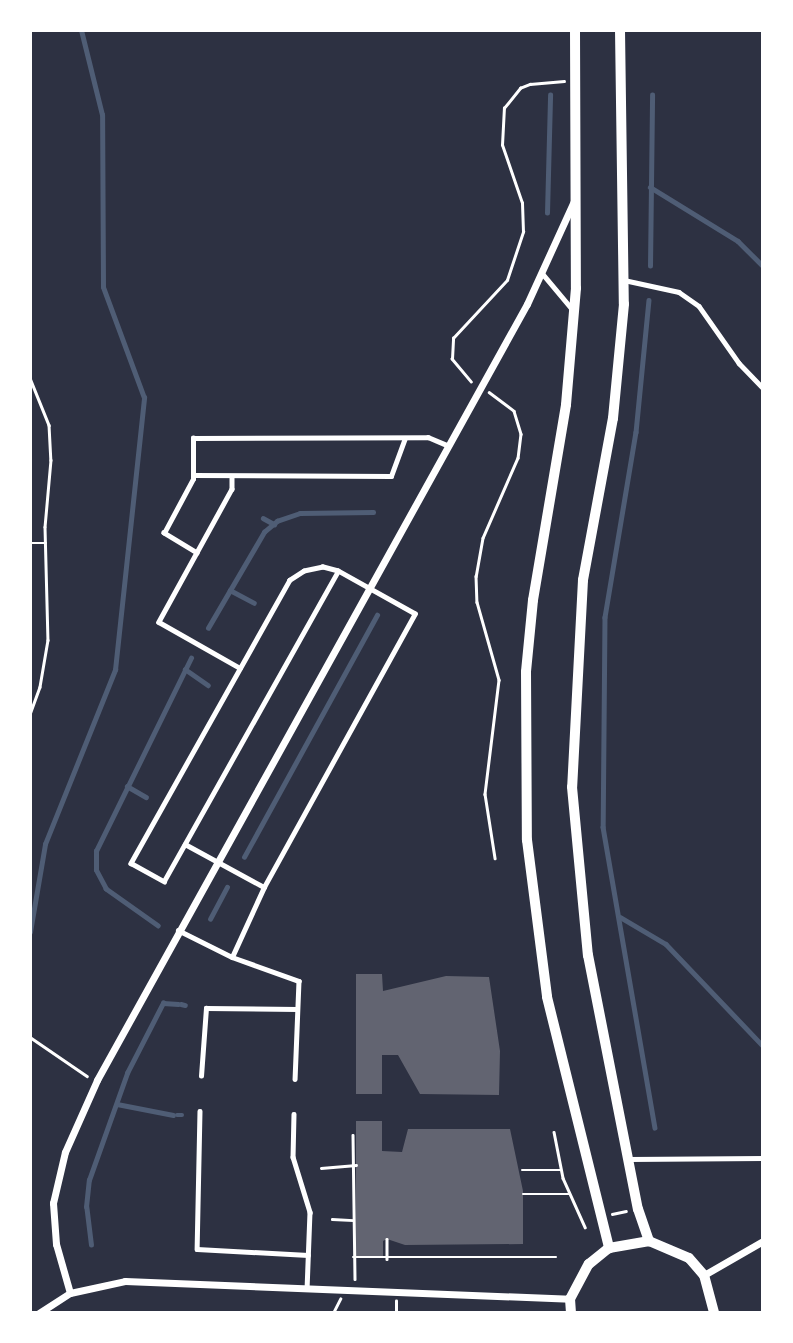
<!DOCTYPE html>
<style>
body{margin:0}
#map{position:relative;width:793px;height:1343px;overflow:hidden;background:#2d3142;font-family:"Sofia Sans Condensed",sans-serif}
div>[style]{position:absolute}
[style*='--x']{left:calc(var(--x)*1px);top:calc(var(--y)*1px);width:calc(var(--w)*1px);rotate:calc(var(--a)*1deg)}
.stream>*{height:4.5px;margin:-2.25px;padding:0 2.25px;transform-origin:2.25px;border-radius:2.25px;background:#4f5d75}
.building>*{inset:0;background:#626471}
.path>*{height:2.5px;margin:-1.25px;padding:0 1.25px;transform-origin:1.25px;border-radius:1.25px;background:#fff}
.service>*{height:4.5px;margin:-2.25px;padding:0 2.25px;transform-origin:2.25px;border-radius:2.25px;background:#fff}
.minor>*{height:7px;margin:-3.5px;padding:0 3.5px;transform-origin:3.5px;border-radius:3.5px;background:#fff}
.tertiary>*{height:10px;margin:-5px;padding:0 5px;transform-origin:5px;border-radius:5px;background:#fff}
span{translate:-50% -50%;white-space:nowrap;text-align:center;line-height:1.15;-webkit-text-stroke:5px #fff;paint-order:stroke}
.frame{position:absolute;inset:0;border:32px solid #fff;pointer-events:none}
</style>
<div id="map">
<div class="stream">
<i style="--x:650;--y:187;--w:103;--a:31.5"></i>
<i style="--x:738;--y:241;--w:35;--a:45"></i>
<i style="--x:547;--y:213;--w:118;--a:-88.5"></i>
<i style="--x:650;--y:266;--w:171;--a:-89.3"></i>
<i style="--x:649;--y:300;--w:133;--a:95.6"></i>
<i style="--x:636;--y:432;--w:188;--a:99.5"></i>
<i style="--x:605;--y:617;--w:210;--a:90.5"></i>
<i style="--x:603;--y:827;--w:305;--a:80.2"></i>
<i style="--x:263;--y:518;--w:13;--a:29"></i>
<i style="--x:230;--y:590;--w:27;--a:28"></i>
<i style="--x:208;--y:628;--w:111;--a:-59.7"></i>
<i style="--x:264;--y:532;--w:17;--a:-40"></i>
<i style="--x:277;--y:521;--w:24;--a:-19"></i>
<i style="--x:300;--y:513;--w:73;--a:-0.8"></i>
<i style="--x:185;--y:669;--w:28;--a:35"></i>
<i style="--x:127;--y:786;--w:22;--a:30"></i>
<i style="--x:244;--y:857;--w:276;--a:-61.2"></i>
<i style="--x:620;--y:917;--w:53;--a:30.4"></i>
<i style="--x:666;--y:944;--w:141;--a:46.4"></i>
<i style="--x:210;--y:919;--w:36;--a:-62"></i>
<i style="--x:158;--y:926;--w:64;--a:-144.6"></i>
<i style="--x:106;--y:889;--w:21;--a:-118"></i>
<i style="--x:96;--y:870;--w:19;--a:-90"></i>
<i style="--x:96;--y:851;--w:215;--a:-63.8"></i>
<i style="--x:30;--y:932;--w:89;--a:-80.3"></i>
<i style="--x:45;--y:844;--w:188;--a:-68.1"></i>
<i style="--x:115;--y:670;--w:274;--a:-83.9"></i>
<i style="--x:144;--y:398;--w:118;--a:-110.3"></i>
<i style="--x:103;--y:287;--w:172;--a:-90.3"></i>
<i style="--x:102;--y:115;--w:88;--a:-103.9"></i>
<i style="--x:181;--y:1004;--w:4;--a:14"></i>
<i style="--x:117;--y:1104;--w:57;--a:11.1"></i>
<i style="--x:177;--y:1115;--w:5;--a:0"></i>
<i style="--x:91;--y:1245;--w:38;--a:-97"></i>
<i style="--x:86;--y:1207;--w:27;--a:-84"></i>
<i style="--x:89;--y:1180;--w:114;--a:-70.4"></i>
<i style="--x:127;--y:1073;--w:79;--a:-62.8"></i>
<i style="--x:163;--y:1003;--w:15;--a:4"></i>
</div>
<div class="building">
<i style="clip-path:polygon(356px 974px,382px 974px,383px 991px,446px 976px,489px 977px,500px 1051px,499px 1095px,420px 1094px,398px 1055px,382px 1055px,382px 1094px,356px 1094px)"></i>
<i style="clip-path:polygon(356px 1121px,382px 1121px,382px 1151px,402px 1152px,408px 1129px,510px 1129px,523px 1191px,523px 1244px,405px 1245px,387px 1239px,383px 1241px,383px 1257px,356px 1257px)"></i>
</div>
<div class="path">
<i style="--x:30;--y:378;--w:51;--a:68"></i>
<i style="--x:49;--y:425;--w:35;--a:87"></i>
<i style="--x:51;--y:460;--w:67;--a:95.1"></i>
<i style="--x:45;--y:527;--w:113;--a:88.5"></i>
<i style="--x:48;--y:640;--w:48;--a:99.7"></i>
<i style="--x:40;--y:687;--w:29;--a:110"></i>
<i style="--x:471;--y:382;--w:30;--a:-130"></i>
<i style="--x:452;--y:359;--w:21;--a:-87"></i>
<i style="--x:453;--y:338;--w:79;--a:-47"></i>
<i style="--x:507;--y:280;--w:51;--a:-71.6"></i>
<i style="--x:523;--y:232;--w:29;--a:-92"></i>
<i style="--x:522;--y:203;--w:61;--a:-109"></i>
<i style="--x:502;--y:145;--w:37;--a:-87"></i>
<i style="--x:504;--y:108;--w:26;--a:-51"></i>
<i style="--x:520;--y:88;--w:11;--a:-22"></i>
<i style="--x:530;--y:84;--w:34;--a:-5"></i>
<i style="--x:489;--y:392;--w:31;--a:37"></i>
<i style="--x:514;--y:411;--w:24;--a:73"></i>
<i style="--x:521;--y:434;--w:24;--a:97"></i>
<i style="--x:518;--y:458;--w:87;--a:113.6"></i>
<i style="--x:483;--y:538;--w:39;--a:100"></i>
<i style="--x:476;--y:576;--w:26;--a:88"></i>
<i style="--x:477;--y:602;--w:81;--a:74.2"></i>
<i style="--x:499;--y:680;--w:115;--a:97"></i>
<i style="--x:485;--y:794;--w:65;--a:81.1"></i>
<i style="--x:30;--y:543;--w:16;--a:0"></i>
<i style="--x:30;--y:1037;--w:69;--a:34.4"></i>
<i style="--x:554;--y:1132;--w:47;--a:78.9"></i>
<i style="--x:563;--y:1178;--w:54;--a:65.8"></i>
<i style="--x:353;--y:1135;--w:144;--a:89.2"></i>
<i style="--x:321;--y:1168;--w:35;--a:-5"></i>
<i style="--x:522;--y:1170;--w:39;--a:0"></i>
<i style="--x:523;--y:1194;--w:46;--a:0"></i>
<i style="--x:612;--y:1214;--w:14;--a:-12"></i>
<i style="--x:332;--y:1219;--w:21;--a:3"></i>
<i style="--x:387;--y:1239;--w:20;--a:90"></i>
<i style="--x:353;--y:1257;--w:203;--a:0"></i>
<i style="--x:333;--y:1313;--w:16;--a:-63"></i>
<i style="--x:396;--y:1313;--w:12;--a:-90"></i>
</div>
<div class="service">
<i style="--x:542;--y:273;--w:48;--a:50"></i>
<i style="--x:624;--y:280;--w:56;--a:12.3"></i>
<i style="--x:679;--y:292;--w:24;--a:35"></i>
<i style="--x:699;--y:306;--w:70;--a:54.9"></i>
<i style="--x:739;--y:363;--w:35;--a:46"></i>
<i style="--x:193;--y:475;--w:198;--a:0.3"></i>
<i style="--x:391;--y:476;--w:40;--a:-69.8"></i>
<i style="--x:232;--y:476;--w:13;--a:90"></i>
<i style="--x:232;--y:489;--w:152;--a:118.8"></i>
<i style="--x:159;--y:622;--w:93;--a:29.6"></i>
<i style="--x:197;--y:553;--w:39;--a:-149"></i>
<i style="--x:164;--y:533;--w:61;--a:-61.8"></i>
<i style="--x:193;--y:479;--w:41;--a:-90"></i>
<i style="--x:193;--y:438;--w:235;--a:-0.2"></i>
<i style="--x:428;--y:437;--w:21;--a:23"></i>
<i style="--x:185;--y:844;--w:90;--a:28.6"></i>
<i style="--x:178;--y:930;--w:60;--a:26.6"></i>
<i style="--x:232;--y:957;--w:71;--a:19.7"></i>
<i style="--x:299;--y:981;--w:98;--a:92.3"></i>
<i style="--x:232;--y:957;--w:77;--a:-65.4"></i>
<i style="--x:264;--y:887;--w:312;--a:-61.1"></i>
<i style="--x:415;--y:614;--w:88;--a:-150.8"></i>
<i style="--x:338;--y:571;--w:16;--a:-165"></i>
<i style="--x:323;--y:567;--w:19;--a:168"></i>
<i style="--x:304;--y:571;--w:17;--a:147"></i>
<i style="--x:290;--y:580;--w:325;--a:119.3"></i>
<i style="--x:131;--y:863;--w:38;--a:29"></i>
<i style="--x:164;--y:881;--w:355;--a:-60.7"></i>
<i style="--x:201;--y:1076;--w:68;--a:-85.8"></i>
<i style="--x:206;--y:1008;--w:91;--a:0.6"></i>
<i style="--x:200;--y:1111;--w:138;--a:91.2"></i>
<i style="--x:197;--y:1249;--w:111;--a:3.1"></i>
<i style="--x:294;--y:1114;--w:43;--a:91.3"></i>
<i style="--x:293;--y:1157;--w:58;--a:72.8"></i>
<i style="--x:310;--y:1212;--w:77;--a:92.2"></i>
<i style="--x:629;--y:1159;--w:134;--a:-0.4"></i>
</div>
<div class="minor">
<i style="--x:704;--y:1275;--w:68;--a:-30"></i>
<i style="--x:70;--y:1293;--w:51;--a:-105.9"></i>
<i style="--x:56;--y:1244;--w:41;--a:-94.2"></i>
<i style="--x:53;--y:1203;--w:52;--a:-76.8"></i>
<i style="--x:65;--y:1152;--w:79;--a:-66"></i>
<i style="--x:97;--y:1080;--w:887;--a:-61.01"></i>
<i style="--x:527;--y:304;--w:113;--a:-65.5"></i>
<i style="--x:39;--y:1313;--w:37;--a:-33"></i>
<i style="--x:70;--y:1293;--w:56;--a:-12.3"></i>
<i style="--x:125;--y:1281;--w:445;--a:2.3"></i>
</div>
<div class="tertiary">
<i style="--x:575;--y:30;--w:258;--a:89.8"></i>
<i style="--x:576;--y:288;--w:117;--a:94.9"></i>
<i style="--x:566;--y:405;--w:198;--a:99.6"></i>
<i style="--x:533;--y:600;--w:72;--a:95.6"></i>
<i style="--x:526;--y:672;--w:168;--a:89.7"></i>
<i style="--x:527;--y:840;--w:158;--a:82.7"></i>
<i style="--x:547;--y:997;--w:259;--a:76.1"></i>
<i style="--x:620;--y:30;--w:274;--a:89.2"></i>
<i style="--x:624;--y:304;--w:115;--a:95.5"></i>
<i style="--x:613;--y:418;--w:165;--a:100.5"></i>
<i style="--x:583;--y:580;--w:207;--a:93"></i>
<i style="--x:572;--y:787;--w:169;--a:84.6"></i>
<i style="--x:588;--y:955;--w:259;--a:78.9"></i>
<i style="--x:638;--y:1209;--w:34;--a:71"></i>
<i style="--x:571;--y:1313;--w:14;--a:-94"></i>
<i style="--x:570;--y:1299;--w:40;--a:-62"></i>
<i style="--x:589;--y:1264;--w:26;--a:-39"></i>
<i style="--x:609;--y:1248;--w:41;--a:-9.9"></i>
<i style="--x:649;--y:1241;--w:43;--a:23"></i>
<i style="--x:689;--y:1258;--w:23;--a:49"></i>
<i style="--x:704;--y:1275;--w:39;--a:75"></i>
</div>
<div class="frame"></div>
</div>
